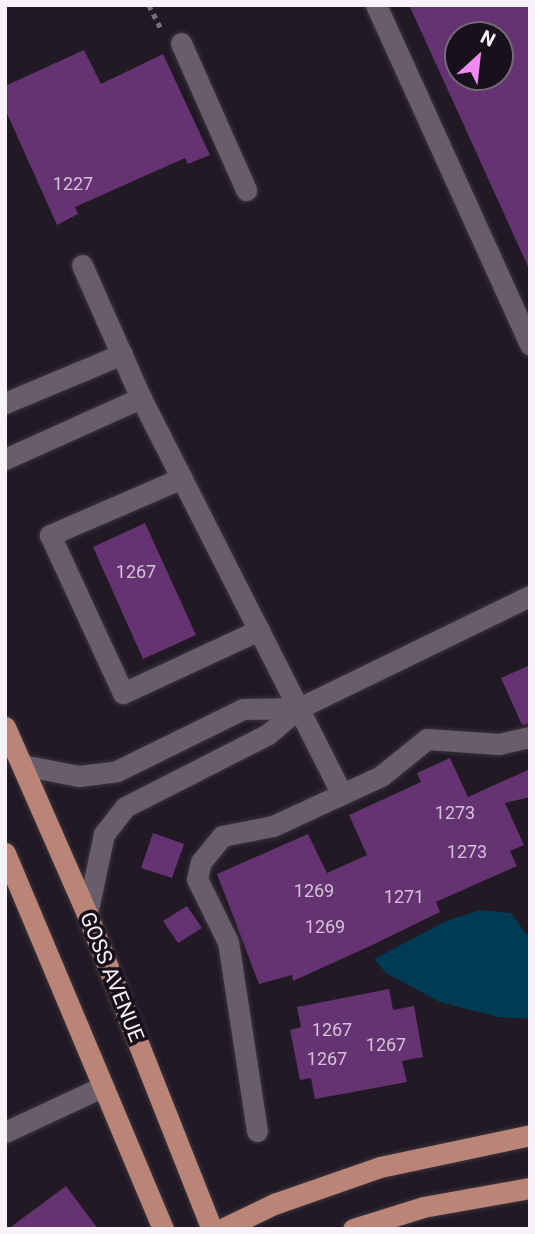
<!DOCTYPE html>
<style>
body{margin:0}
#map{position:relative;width:535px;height:1234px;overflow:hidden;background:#211924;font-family:Roboto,sans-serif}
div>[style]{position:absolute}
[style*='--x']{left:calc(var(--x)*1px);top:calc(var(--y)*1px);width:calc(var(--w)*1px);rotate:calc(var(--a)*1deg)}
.water>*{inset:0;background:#003b54}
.building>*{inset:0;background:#653372}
.path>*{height:4.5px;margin-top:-2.25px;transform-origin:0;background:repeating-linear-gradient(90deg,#766e78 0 5px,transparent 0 10px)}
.roads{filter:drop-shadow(0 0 2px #3b343c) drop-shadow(0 0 2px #3b343c)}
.minor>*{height:21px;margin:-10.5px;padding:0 10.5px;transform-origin:10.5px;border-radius:10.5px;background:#685e6b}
.major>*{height:21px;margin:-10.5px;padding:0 10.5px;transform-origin:10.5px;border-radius:10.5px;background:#ba8577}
span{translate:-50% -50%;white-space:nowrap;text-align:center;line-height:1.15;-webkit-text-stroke:7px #18101a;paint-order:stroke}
.number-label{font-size:18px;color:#d4c2d8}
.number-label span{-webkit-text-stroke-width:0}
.street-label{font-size:21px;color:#f9f2fa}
.frame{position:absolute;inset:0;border:7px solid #f9f2fa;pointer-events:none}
.north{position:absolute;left:444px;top:21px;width:70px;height:70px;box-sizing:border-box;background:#18101a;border:2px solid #726a74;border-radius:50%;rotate:27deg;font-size:19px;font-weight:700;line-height:28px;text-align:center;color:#f9f2fa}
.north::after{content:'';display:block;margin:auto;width:24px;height:32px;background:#f08bf6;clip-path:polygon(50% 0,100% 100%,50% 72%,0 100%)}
</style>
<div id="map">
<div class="water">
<i style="clip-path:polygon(480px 910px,511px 913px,530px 939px,530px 1019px,498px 1017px,440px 1002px,386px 973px,374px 959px,446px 921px)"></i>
</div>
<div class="building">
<i style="clip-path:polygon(evenodd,409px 5px,530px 5px,530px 271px,457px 110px,409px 5px,458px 35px,500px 35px,500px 77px,458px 77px,458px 35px)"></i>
<i style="clip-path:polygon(84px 50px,101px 84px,163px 54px,210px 155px,188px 164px,185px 158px,75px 207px,78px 214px,57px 225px,5px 109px,5px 86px)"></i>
<i style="clip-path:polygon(145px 523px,196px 635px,143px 659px,93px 547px)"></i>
<i style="clip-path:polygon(530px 665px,530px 724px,522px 725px,501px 678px)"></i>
<i style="clip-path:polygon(450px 758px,468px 797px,530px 769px,530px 797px,505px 803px,524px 845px,510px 851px,517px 866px,436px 902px,440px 912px,368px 947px,293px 981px,292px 975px,259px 984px,217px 874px,308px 834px,327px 873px,367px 855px,349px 815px,421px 782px,417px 773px)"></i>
<i style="clip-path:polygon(153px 833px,184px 844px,172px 878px,141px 868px)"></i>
<i style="clip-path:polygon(187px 906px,202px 928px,178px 943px,163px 921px)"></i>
<i style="clip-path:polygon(389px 989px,393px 1010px,414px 1006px,423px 1057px,402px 1061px,407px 1082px,315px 1099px,311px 1078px,300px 1080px,290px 1030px,301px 1027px,297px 1007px)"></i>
<i style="clip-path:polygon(66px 1186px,98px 1229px,8px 1229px)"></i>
</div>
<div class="path">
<i style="--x:149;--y:5;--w:27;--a:63"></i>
</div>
<div class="roads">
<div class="minor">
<i style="--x:376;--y:5;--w:373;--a:65.6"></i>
<i style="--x:181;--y:43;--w:161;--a:66.1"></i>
<i style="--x:82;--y:265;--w:145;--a:66.1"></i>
<i style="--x:141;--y:398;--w:443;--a:63.1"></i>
<i style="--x:5;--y:403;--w:127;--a:-22.7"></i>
<i style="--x:5;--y:459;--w:149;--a:-24.2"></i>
<i style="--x:182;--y:478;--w:144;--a:156.6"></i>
<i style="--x:50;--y:535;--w:174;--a:65.2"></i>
<i style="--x:123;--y:693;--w:150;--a:-24.9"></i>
<i style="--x:22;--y:765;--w:58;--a:10.9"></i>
<i style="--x:79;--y:776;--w:38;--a:-7"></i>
<i style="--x:117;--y:771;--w:140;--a:-26.2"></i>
<i style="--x:243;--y:709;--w:56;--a:-1"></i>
<i style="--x:87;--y:914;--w:82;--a:-78"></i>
<i style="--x:104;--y:834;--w:34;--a:-52"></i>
<i style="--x:125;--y:807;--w:161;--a:-27"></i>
<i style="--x:268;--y:734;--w:40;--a:-40"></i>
<i style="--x:299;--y:708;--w:257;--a:-25.9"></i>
<i style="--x:257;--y:1131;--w:191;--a:-98.7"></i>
<i style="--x:228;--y:942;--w:70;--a:-116.2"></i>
<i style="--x:197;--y:879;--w:17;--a:-77"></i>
<i style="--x:201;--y:862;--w:33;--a:-51"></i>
<i style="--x:222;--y:836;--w:52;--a:-11.1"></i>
<i style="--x:273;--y:826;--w:119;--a:-24.8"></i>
<i style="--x:381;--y:776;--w:59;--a:-38.8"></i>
<i style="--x:427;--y:739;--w:72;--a:4"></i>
<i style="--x:499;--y:744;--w:32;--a:-13"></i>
<i style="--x:5;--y:1132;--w:107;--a:-24.9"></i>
</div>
<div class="major">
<i style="--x:5;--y:727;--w:204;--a:66.3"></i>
<i style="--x:87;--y:914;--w:339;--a:68.4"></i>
<i style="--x:5;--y:853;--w:408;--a:67.2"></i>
<i style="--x:222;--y:1229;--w:58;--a:-25.7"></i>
<i style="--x:274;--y:1204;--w:112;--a:-19.2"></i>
<i style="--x:380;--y:1167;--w:153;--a:-12"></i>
<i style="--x:353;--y:1229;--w:73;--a:-17.4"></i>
<i style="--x:423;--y:1207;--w:109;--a:-10.1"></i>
</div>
</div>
<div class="number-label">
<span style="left:73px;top:184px">1227</span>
<span style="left:136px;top:572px">1267</span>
<span style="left:455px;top:813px">1273</span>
<span style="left:467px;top:852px">1273</span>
<span style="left:314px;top:891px">1269</span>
<span style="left:404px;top:897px">1271</span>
<span style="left:325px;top:927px">1269</span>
<span style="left:332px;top:1030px">1267</span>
<span style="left:386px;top:1045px">1267</span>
<span style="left:327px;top:1059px">1267</span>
</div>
<div class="street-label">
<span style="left:112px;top:977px;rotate:68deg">GOSS AVENUE</span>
</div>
<div class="frame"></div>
<div class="north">N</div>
</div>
